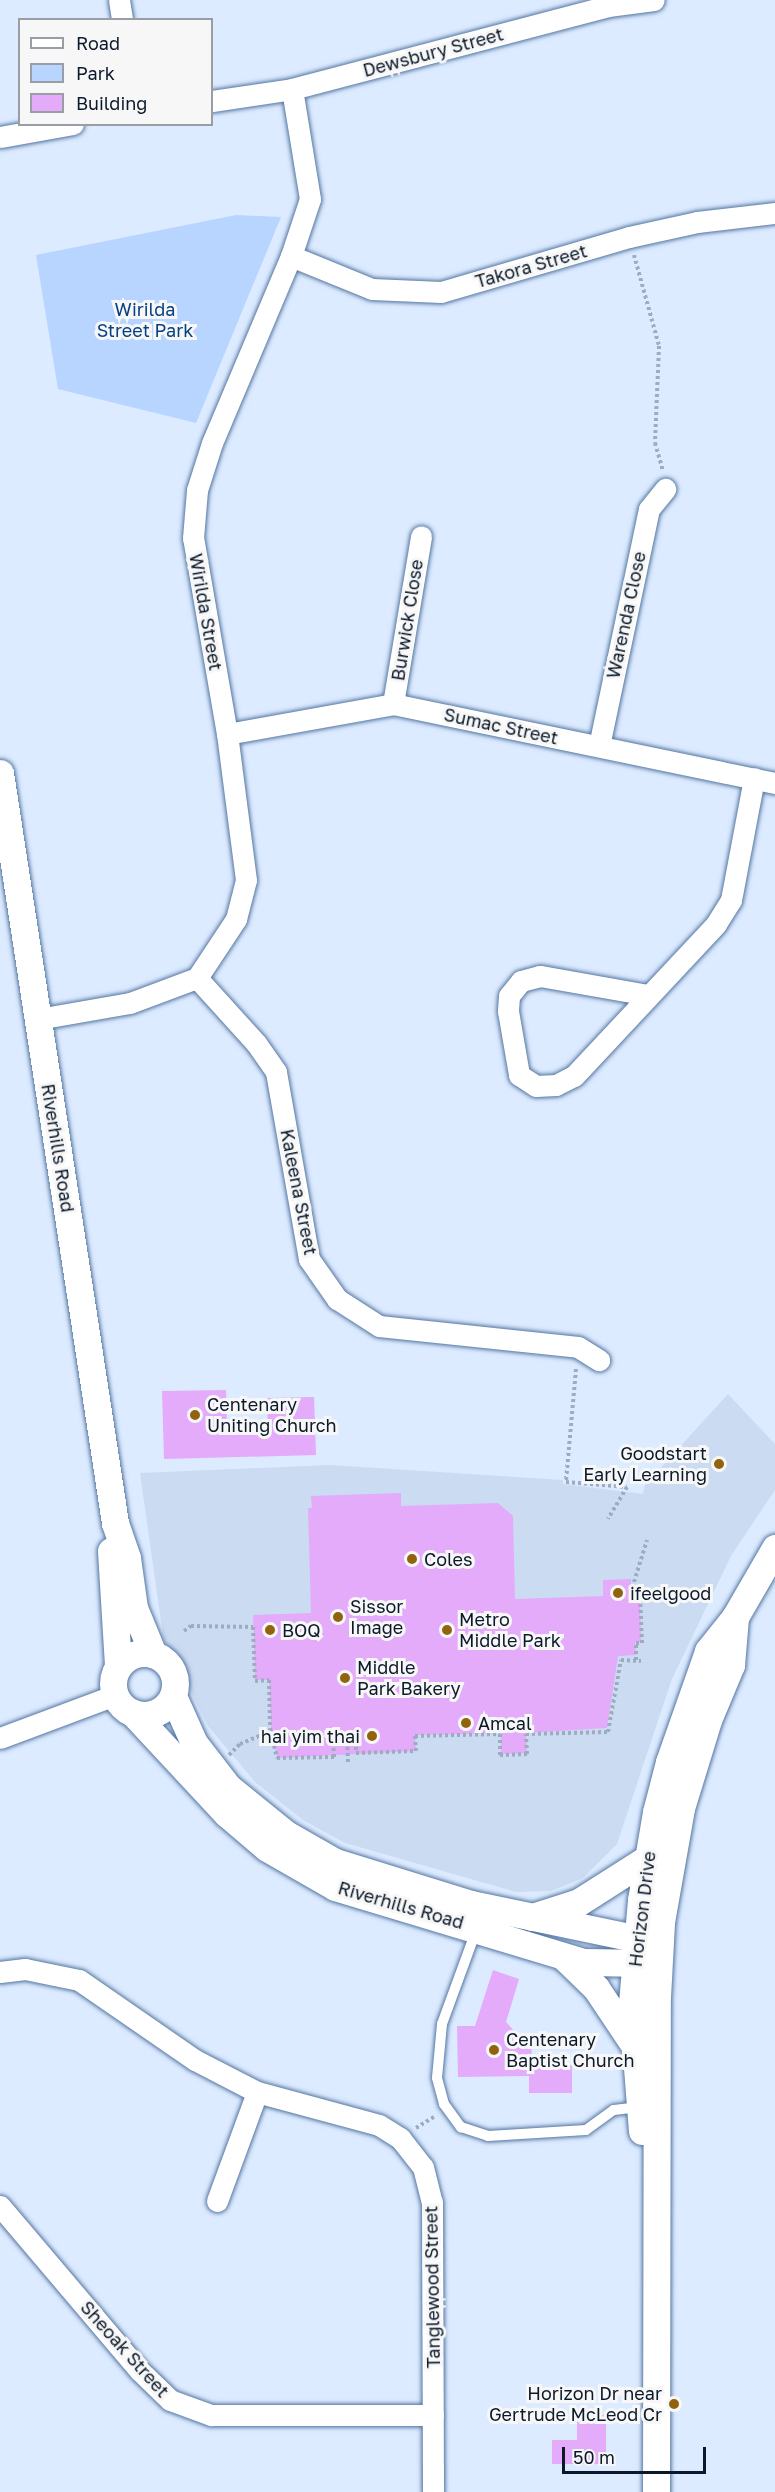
<!DOCTYPE html>
<style>
body{margin:0}
#map{position:relative;width:775px;height:2492px;overflow:hidden;background:#dcebff;font-family:"Golos Text",sans-serif}
div>[style]{position:absolute}
[style*='--x']{left:calc(var(--x)*1px);top:calc(var(--y)*1px);width:calc(var(--w)*1px);rotate:calc(var(--a)*1deg)}
.built>*{inset:0;background:#cbdbf2}
.green>*{inset:0;background:#b7d5fe}
.building>*{inset:0;background:#e3abfa}
.path>*{height:4px;margin-top:-2px;transform-origin:0;background:repeating-linear-gradient(90deg,#9dacbf 0 3px,transparent 0 6px)}
.roads{filter:drop-shadow(0 0 2px #5476a2) drop-shadow(0 0 2px #5476a2)}
.service>*{height:10px;margin:-5px;padding:0 5px;transform-origin:5px;border-radius:5px;background:#fff}
.minor>*{height:21px;margin:-10.5px;padding:0 10.5px;transform-origin:10.5px;border-radius:10.5px;background:#fff}
.tertiary>*{height:27px;margin:-13.5px;padding:0 13.5px;transform-origin:13.5px;border-radius:13.5px;background:#fff}
.tertiary>.ring{margin:-13.5px;padding:0;box-sizing:content-box;background:none;border:27px solid #fff;border-radius:50%}
.dots>*{width:16px;height:16px;translate:-50% -50%;box-sizing:border-box;border:3px solid #f7f7f7;border-radius:50%}
span{translate:-50% -50%;white-space:nowrap;text-align:center;line-height:1.15;-webkit-text-stroke:6px #f7f7f7;paint-order:stroke}
.street-label{font-size:18px;color:#0b192a}
.park-label{font-size:18px;color:#074182}
.poi-label{font-size:18px;color:#0b192a}
.left{translate:0 -50%;text-align:left}
.right{translate:-100% -50%;text-align:right}
.legend{position:absolute;left:18px;top:18px;width:195px;height:108px;box-sizing:border-box;background:#f7f7f7;border:2px solid #999ea5;margin:0;padding:8px 10px;list-style:none;font-size:18px;color:#0b192a}
.legend li{display:flex;align-items:center;gap:12px;height:30px}
.legend b{width:30px;border:2px solid #999ea5}
.scale{position:absolute;left:562px;top:2447px;width:144px;height:27px;box-sizing:border-box;border:3px solid #0b192a;border-top:0;padding-left:8px;font-size:18px;line-height:21px;white-space:nowrap;color:#0b192a;-webkit-text-stroke:4px #f7f7f7;paint-order:stroke}
</style>
<div id="map">
<div class="built">
<i style="clip-path:polygon(728px 1394px,775px 1444px,775px 1490px,731px 1556px,672px 1679px,617px 1844px,583px 1878px,551px 1891px,516px 1892px,345px 1843px,303px 1820px,255px 1782px,208px 1726px,163px 1636px,140px 1473px,329px 1465px,563px 1480px,563px 1484px,643px 1494px,645px 1485px)"></i>
</div>
<div class="green">
<i style="clip-path:polygon(236px 215px,281px 217px,196px 423px,58px 389px,36px 255px)"></i>
</div>
<div class="building">
<i style="clip-path:polygon(226px 1390px,227px 1434px,268px 1433px,267px 1398px,314px 1397px,316px 1455px,164px 1459px,162px 1391px)"></i>
<i style="clip-path:polygon(401px 1493px,401px 1506px,498px 1503px,513px 1516px,515px 1599px,603px 1596px,603px 1580px,631px 1579px,631px 1597px,640px 1597px,641px 1642px,635px 1642px,636px 1655px,618px 1656px,607px 1728px,526px 1733px,527px 1753px,501px 1754px,501px 1733px,415px 1735px,416px 1751px,277px 1758px,271px 1729px,269px 1680px,255px 1680px,253px 1615px,311px 1613px,308px 1508px,312px 1508px,311px 1496px)"></i>
<i style="clip-path:polygon(493px 1970px,519px 1979px,506px 2022px,518px 2035px,531px 2035px,532px 2066px,572px 2065px,572px 2093px,529px 2093px,529px 2076px,458px 2077px,457px 2026px,475px 2026px)"></i>
<i style="clip-path:polygon(577px 2414px,606px 2415px,606px 2464px,552px 2464px,552px 2440px,577px 2440px)"></i>
</div>
<div class="path">
<i style="--x:634;--y:255;--w:94;--a:74.6"></i>
<i style="--x:659;--y:346;--w:97;--a:92.4"></i>
<i style="--x:655;--y:443;--w:29;--a:74"></i>
<i style="--x:576;--y:1369;--w:113;--a:95.1"></i>
<i style="--x:566;--y:1482;--w:61;--a:4.7"></i>
<i style="--x:627;--y:1487;--w:37;--a:121"></i>
<i style="--x:184;--y:1631;--w:9;--a:-36"></i>
<i style="--x:191;--y:1626;--w:62;--a:0.9"></i>
<i style="--x:253;--y:1627;--w:54;--a:87.9"></i>
<i style="--x:255;--y:1681;--w:14;--a:-4"></i>
<i style="--x:269;--y:1680;--w:48;--a:88.8"></i>
<i style="--x:270;--y:1728;--w:31;--a:77"></i>
<i style="--x:277;--y:1758;--w:57;--a:-1"></i>
<i style="--x:334;--y:1757;--w:22;--a:-93"></i>
<i style="--x:333;--y:1735;--w:23;--a:0"></i>
<i style="--x:356;--y:1735;--w:18;--a:90"></i>
<i style="--x:356;--y:1753;--w:60;--a:-1.9"></i>
<i style="--x:416;--y:1751;--w:15;--a:-94"></i>
<i style="--x:415;--y:1736;--w:85;--a:-1.3"></i>
<i style="--x:500;--y:1734;--w:21;--a:90"></i>
<i style="--x:500;--y:1755;--w:27;--a:-2"></i>
<i style="--x:527;--y:1754;--w:20;--a:-93"></i>
<i style="--x:526;--y:1734;--w:82;--a:-1.4"></i>
<i style="--x:608;--y:1732;--w:73;--a:-79.8"></i>
<i style="--x:621;--y:1660;--w:20;--a:3"></i>
<i style="--x:636;--y:1660;--w:17;--a:-90"></i>
<i style="--x:636;--y:1643;--w:6;--a:0"></i>
<i style="--x:642;--y:1643;--w:49;--a:-92.3"></i>
<i style="--x:640;--y:1594;--w:6;--a:180"></i>
<i style="--x:634;--y:1594;--w:12;--a:-90"></i>
<i style="--x:634;--y:1582;--w:44;--a:-72.8"></i>
<i style="--x:347;--y:1735;--w:29;--a:88"></i>
<i style="--x:229;--y:1755;--w:16;--a:-45"></i>
<i style="--x:240;--y:1744;--w:34;--a:-23"></i>
<i style="--x:416;--y:2128;--w:22;--a:-32"></i>
</div>
<div class="roads">
<div class="service">
<i style="--x:476;--y:1931;--w:99;--a:110.1"></i>
<i style="--x:442;--y:2024;--w:54;--a:95.3"></i>
<i style="--x:437;--y:2078;--w:27;--a:75"></i>
<i style="--x:444;--y:2104;--w:29;--a:54"></i>
<i style="--x:461;--y:2127;--w:28;--a:18"></i>
<i style="--x:488;--y:2136;--w:98;--a:-3.5"></i>
<i style="--x:586;--y:2130;--w:34;--a:-36"></i>
<i style="--x:614;--y:2110;--w:25;--a:-7"></i>
</div>
<div class="minor">
<i style="--x:119;--y:0;--w:20;--a:81"></i>
<i style="--x:212;--y:101;--w:81;--a:-8.5"></i>
<i style="--x:292;--y:89;--w:327;--a:-14.7"></i>
<i style="--x:608;--y:6;--w:46;--a:-7.4"></i>
<i style="--x:0;--y:137;--w:74;--a:-10.1"></i>
<i style="--x:291;--y:256;--w:87;--a:22.2"></i>
<i style="--x:372;--y:289;--w:69;--a:2.5"></i>
<i style="--x:441;--y:292;--w:196;--a:-16.3"></i>
<i style="--x:629;--y:237;--w:70;--a:-12.4"></i>
<i style="--x:697;--y:222;--w:79;--a:-6.6"></i>
<i style="--x:393;--y:704;--w:170;--a:-80.5"></i>
<i style="--x:227;--y:734;--w:169;--a:-10.2"></i>
<i style="--x:393;--y:704;--w:390;--a:11.7"></i>
<i style="--x:599;--y:746;--w:242;--a:-78.1"></i>
<i style="--x:649;--y:509;--w:26;--a:-51"></i>
<i style="--x:197;--y:978;--w:88;--a:47.8"></i>
<i style="--x:256;--y:1043;--w:35;--a:55"></i>
<i style="--x:276;--y:1072;--w:190;--a:80"></i>
<i style="--x:309;--y:1259;--w:49;--a:55"></i>
<i style="--x:337;--y:1299;--w:50;--a:32.7"></i>
<i style="--x:379;--y:1326;--w:200;--a:6"></i>
<i style="--x:578;--y:1347;--w:25;--a:32"></i>
<i style="--x:648;--y:995;--w:110;--a:-170"></i>
<i style="--x:540;--y:976;--w:20;--a:165"></i>
<i style="--x:521;--y:981;--w:19;--a:129"></i>
<i style="--x:509;--y:996;--w:15;--a:94"></i>
<i style="--x:508;--y:1011;--w:65;--a:80.2"></i>
<i style="--x:519;--y:1075;--w:20;--a:33"></i>
<i style="--x:536;--y:1086;--w:20;--a:-3"></i>
<i style="--x:556;--y:1085;--w:20;--a:-27"></i>
<i style="--x:574;--y:1076;--w:208;--a:-46.9"></i>
<i style="--x:716;--y:924;--w:28;--a:-58"></i>
<i style="--x:731;--y:900;--w:124;--a:-79.3"></i>
<i style="--x:38;--y:1019;--w:93;--a:-9.9"></i>
<i style="--x:130;--y:1003;--w:72;--a:-20.5"></i>
<i style="--x:197;--y:978;--w:71;--a:-56.5"></i>
<i style="--x:236;--y:919;--w:40;--a:-75.6"></i>
<i style="--x:246;--y:880;--w:147;--a:-97.4"></i>
<i style="--x:227;--y:734;--w:199;--a:-99.8"></i>
<i style="--x:193;--y:538;--w:48;--a:-85.2"></i>
<i style="--x:197;--y:490;--w:49;--a:-72.3"></i>
<i style="--x:212;--y:443;--w:203;--a:-67.1"></i>
<i style="--x:291;--y:256;--w:60;--a:-71.6"></i>
<i style="--x:310;--y:199;--w:111;--a:-99.3"></i>
<i style="--x:0;--y:1738;--w:123;--a:-20.5"></i>
<i style="--x:0;--y:1972;--w:25;--a:-7"></i>
<i style="--x:25;--y:1969;--w:55;--a:11.5"></i>
<i style="--x:79;--y:1980;--w:141;--a:34.6"></i>
<i style="--x:195;--y:2060;--w:70;--a:27.3"></i>
<i style="--x:257;--y:2092;--w:126;--a:15.1"></i>
<i style="--x:379;--y:2125;--w:25;--a:32"></i>
<i style="--x:400;--y:2138;--w:37;--a:52"></i>
<i style="--x:423;--y:2167;--w:36;--a:76"></i>
<i style="--x:432;--y:2202;--w:290;--a:89.8"></i>
<i style="--x:217;--y:2201;--w:116;--a:-69.8"></i>
<i style="--x:0;--y:2206;--w:216;--a:49.7"></i>
<i style="--x:140;--y:2371;--w:42;--a:44"></i>
<i style="--x:170;--y:2400;--w:44;--a:20.1"></i>
<i style="--x:211;--y:2415;--w:222;--a:0"></i>
</div>
<div class="tertiary">
<i style="--x:0;--y:773;--w:759;--a:81.28"></i>
<i style="--x:115;--y:1523;--w:37;--a:71"></i>
<i style="--x:127;--y:1558;--w:50;--a:82"></i>
<i style="--x:134;--y:1608;--w:50;--a:67.6"></i>
<i style="--x:111;--y:1551;--w:115;--a:86.5"></i>
<i class="ring" style="left:113px;top:1653px;width:35px;height:35px"></i>
<i style="--x:173;--y:1696;--w:51;--a:65.9"></i>
<i style="--x:194;--y:1743;--w:56;--a:52.3"></i>
<i style="--x:228;--y:1787;--w:75;--a:39"></i>
<i style="--x:286;--y:1834;--w:56;--a:29.7"></i>
<i style="--x:335;--y:1862;--w:142;--a:17.2"></i>
<i style="--x:471;--y:1904;--w:186;--a:11.8"></i>
<i style="--x:133;--y:1713;--w:138;--a:47.1"></i>
<i style="--x:227;--y:1814;--w:52;--a:40.4"></i>
<i style="--x:267;--y:1848;--w:78;--a:29.8"></i>
<i style="--x:335;--y:1887;--w:260;--a:16.8"></i>
<i style="--x:584;--y:1962;--w:66;--a:0.9"></i>
<i style="--x:532;--y:1917;--w:49;--a:-17.7"></i>
<i style="--x:579;--y:1902;--w:82;--a:-32.5"></i>
<i style="--x:564;--y:1957;--w:45;--a:44.1"></i>
<i style="--x:596;--y:1988;--w:65;--a:56.3"></i>
<i style="--x:642;--y:2131;--w:128;--a:-94.5"></i>
<i style="--x:632;--y:2003;--w:103;--a:-85"></i>
<i style="--x:641;--y:1900;--w:89;--a:-80.3"></i>
<i style="--x:656;--y:1812;--w:52;--a:-75.4"></i>
<i style="--x:669;--y:1762;--w:118;--a:-70.6"></i>
<i style="--x:708;--y:1651;--w:43;--a:-51.5"></i>
<i style="--x:735;--y:1617;--w:80;--a:-59.9"></i>
<i style="--x:656;--y:2492;--w:495;--a:-89.9"></i>
<i style="--x:657;--y:1997;--w:75;--a:-86.9"></i>
<i style="--x:661;--y:1922;--w:116;--a:-80"></i>
<i style="--x:681;--y:1808;--w:92;--a:-72.9"></i>
<i style="--x:708;--y:1720;--w:60;--a:-67.3"></i>
<i style="--x:731;--y:1665;--w:48;--a:-85.2"></i>
</div>
</div>
<div class="dots">
<i style="left:195px;top:1415px;background:#91630e"></i>
<i style="left:719px;top:1464px;background:#91630e"></i>
<i style="left:412px;top:1559px;background:#91630e"></i>
<i style="left:618px;top:1593px;background:#91630e"></i>
<i style="left:338px;top:1617px;background:#91630e"></i>
<i style="left:270px;top:1630px;background:#91630e"></i>
<i style="left:447px;top:1630px;background:#91630e"></i>
<i style="left:345px;top:1678px;background:#91630e"></i>
<i style="left:466px;top:1723px;background:#91630e"></i>
<i style="left:372px;top:1736px;background:#91630e"></i>
<i style="left:494px;top:2050px;background:#91630e"></i>
<i style="left:674px;top:2404px;background:#91630e"></i>
</div>
<div class="street-label">
<span style="left:433px;top:52px;rotate:-15deg">Dewsbury Street</span>
<span style="left:531px;top:266px;rotate:-16deg">Takora Street</span>
<span style="left:206px;top:612px;rotate:80deg">Wirilda Street</span>
<span style="left:626px;top:615px;rotate:-78deg">Warenda Close</span>
<span style="left:407px;top:620px;rotate:-81deg">Burwick Close</span>
<span style="left:501px;top:726px;rotate:12deg">Sumac Street</span>
<span style="left:58px;top:1148px;rotate:81deg">Riverhills Road</span>
<span style="left:299px;top:1192px;rotate:79deg">Kaleena Street</span>
<span style="left:401px;top:1905px;rotate:16deg">Riverhills Road</span>
<span style="left:642px;top:1909px;rotate:-83deg">Horizon Drive</span>
<span style="left:432px;top:2287px;rotate:-91deg">Tanglewood Street</span>
<span style="left:125px;top:2349px;rotate:48deg">Sheoak Street</span>
</div>
<div class="park-label">
<span style="left:145px;top:320px">Wirilda<br>Street Park</span>
</div>
<div class="poi-label">
<span class="left" style="left:207px;top:1415px">Centenary<br>Uniting Church</span>
<span class="right" style="left:707px;top:1464px">Goodstart<br>Early Learning</span>
<span class="left" style="left:424px;top:1559px">Coles</span>
<span class="left" style="left:630px;top:1593px">ifeelgood</span>
<span class="left" style="left:350px;top:1617px">Sissor<br>Image</span>
<span class="left" style="left:459px;top:1630px">Metro<br>Middle Park</span>
<span class="left" style="left:282px;top:1630px">BOQ</span>
<span class="left" style="left:357px;top:1678px">Middle<br>Park Bakery</span>
<span class="left" style="left:478px;top:1723px">Amcal</span>
<span class="right" style="left:360px;top:1736px">hai yim thai</span>
<span class="left" style="left:506px;top:2050px">Centenary<br>Baptist Church</span>
<span class="right" style="left:662px;top:2404px">Horizon Dr near<br>Gertrude McLeod Cr</span>
</div>
<ul class="legend">
<li><b style="height:8px;background:#fff"></b>Road</li>
<li><b style="height:16px;background:#b7d5fe"></b>Park</li>
<li><b style="height:16px;background:#e3abfa"></b>Building</li>
</ul>
<div class="scale">50 m</div>
</div>
